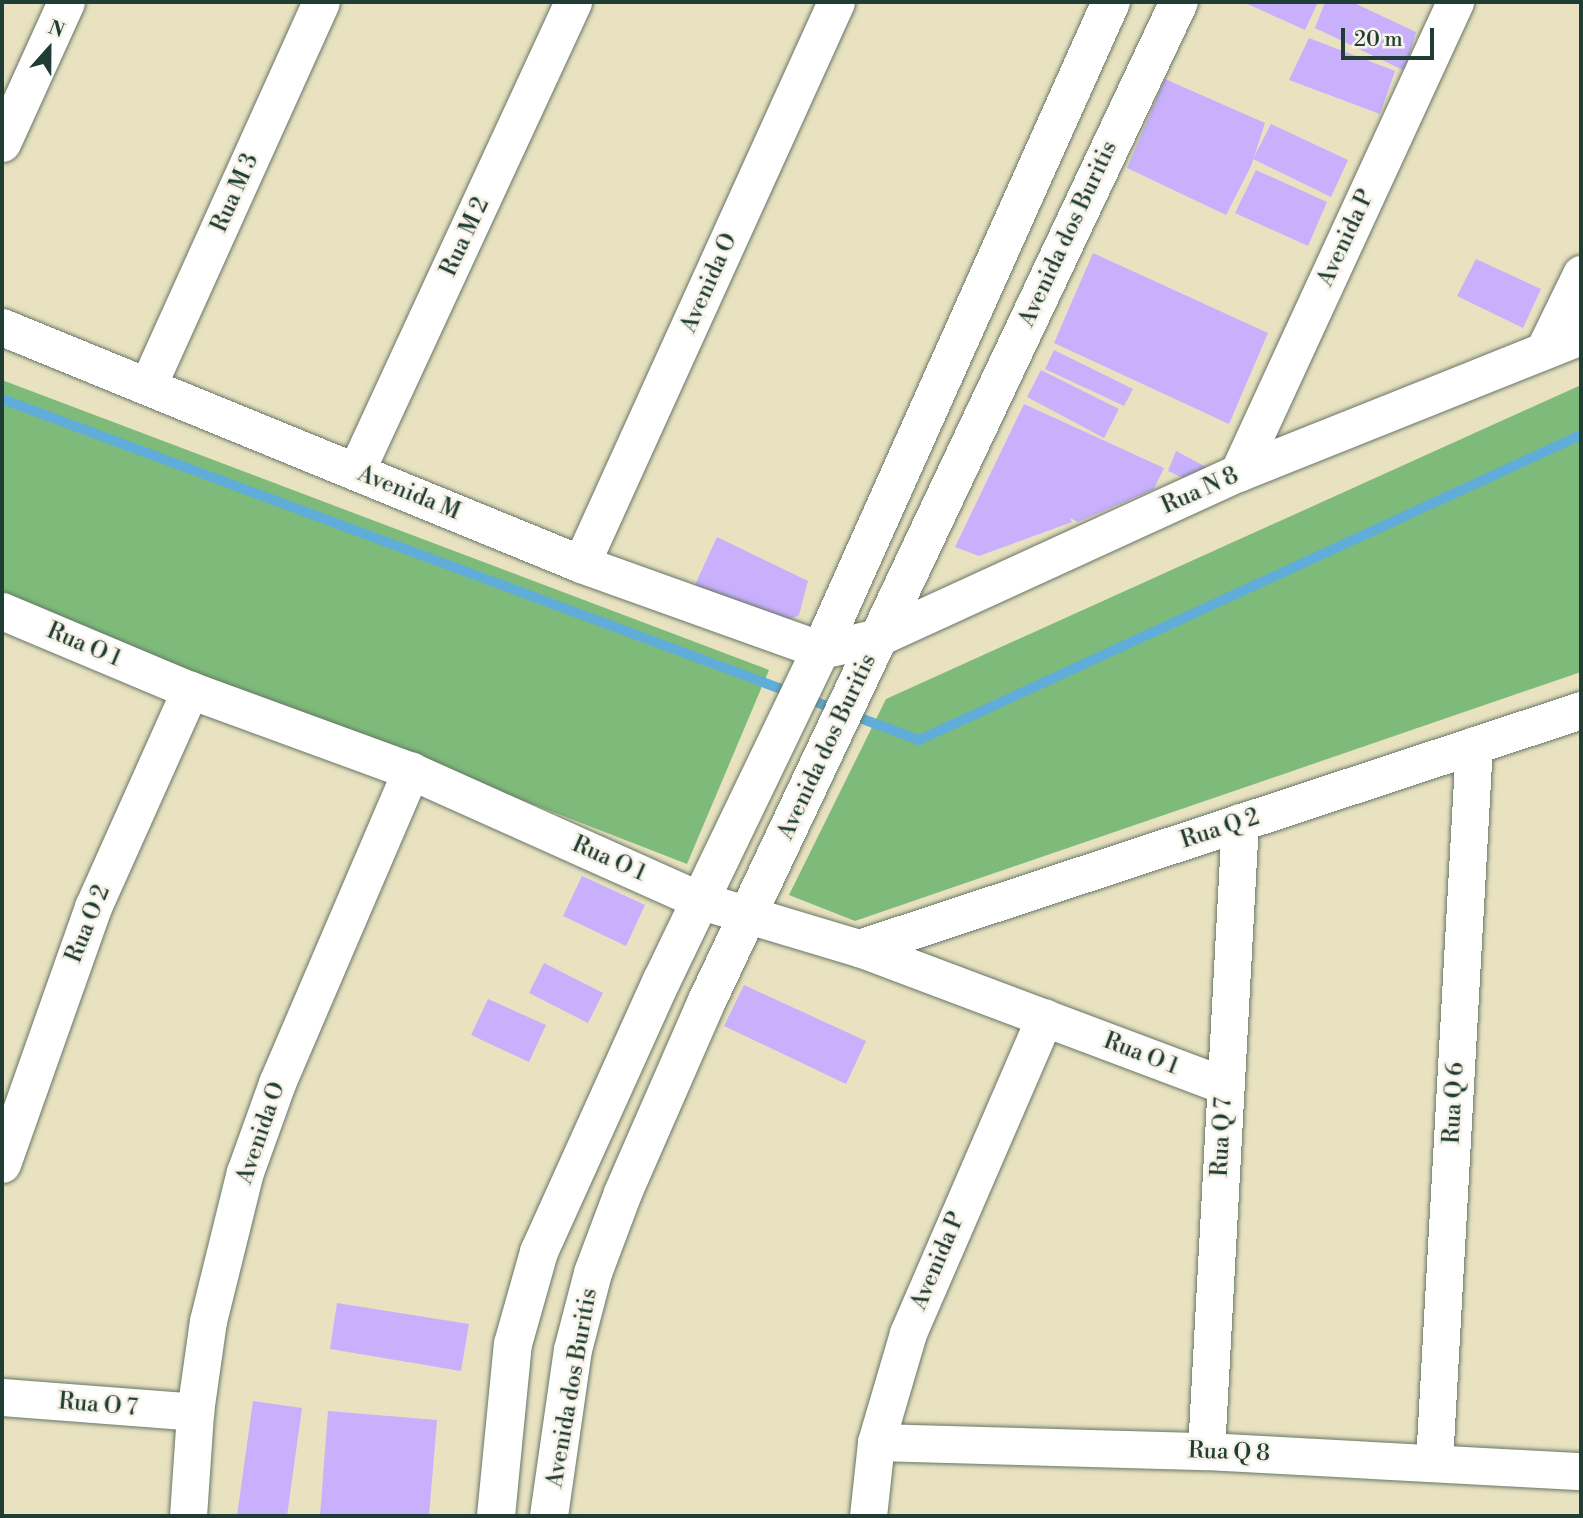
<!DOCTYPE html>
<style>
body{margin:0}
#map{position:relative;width:1583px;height:1518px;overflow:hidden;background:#e9e2c1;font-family:"Libre Bodoni",serif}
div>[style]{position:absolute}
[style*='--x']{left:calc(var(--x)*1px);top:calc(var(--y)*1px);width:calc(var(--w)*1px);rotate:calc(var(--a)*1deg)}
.forest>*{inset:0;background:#7ebb7a}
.stream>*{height:10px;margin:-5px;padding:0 5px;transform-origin:5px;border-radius:5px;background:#60add9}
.building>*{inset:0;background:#c9b0fd}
.roads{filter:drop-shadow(0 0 2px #667765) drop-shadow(0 0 2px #667765)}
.minor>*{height:37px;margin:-18.5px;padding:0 18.5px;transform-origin:18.5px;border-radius:18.5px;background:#fff}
.major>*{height:38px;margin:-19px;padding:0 19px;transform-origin:19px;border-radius:19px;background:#fff}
span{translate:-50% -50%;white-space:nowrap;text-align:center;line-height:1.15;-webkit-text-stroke:5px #f7f3e8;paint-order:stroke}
.street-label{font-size:23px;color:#1f3d34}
.frame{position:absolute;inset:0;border:4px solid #1f3d34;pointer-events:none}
.north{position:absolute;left:14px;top:14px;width:70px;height:70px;-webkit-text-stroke:5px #f7f3e8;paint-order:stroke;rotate:21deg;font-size:19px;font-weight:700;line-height:28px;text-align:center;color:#1f3d34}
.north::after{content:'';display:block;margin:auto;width:24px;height:32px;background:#1f3d34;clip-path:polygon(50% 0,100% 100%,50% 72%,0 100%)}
.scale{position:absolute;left:1341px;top:28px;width:93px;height:32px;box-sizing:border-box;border:4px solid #1f3d34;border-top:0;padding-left:9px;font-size:21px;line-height:24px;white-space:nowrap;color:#1f3d34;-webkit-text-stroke:5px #f7f3e8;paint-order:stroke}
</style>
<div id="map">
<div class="forest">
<i style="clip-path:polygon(2px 380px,769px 670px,687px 864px,2px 598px)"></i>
<i style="clip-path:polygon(1581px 385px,1581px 672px,855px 921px,789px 895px,886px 699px)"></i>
</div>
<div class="stream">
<i style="--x:2;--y:399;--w:843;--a:20.41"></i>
<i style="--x:806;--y:698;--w:33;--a:21"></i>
<i style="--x:852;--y:715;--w:72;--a:20.5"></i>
<i style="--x:919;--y:740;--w:729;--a:-24.74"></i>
</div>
<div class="building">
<i style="clip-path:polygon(1243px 2px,1318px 2px,1305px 30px)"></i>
<i style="clip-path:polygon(1325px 2px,1352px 2px,1416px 32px,1405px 71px,1315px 28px)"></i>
<i style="clip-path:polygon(1309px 38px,1395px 71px,1380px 114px,1289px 80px)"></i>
<i style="clip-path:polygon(1165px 79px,1265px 123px,1251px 166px,1226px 215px,1127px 168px)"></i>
<i style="clip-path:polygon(1271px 124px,1348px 160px,1331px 197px,1253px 159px)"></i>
<i style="clip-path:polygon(1256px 170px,1327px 202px,1308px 246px,1235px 213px)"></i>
<i style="clip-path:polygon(1093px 253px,1268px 333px,1229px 424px,1054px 343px)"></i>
<i style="clip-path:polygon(1476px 259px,1541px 289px,1523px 328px,1457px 296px)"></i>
<i style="clip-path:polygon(1054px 350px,1133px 389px,1124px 406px,1045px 369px)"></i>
<i style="clip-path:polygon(1041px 370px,1119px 409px,1104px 438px,1027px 397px)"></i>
<i style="clip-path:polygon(1024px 404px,1164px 468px,1154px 489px,1078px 522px,1070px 518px,1072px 522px,979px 556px,955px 547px)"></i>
<i style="clip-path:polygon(1176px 451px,1208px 468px,1188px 480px,1168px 471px)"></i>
<i style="clip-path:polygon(717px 537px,808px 581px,799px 615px,780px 624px,693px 589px)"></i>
<i style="clip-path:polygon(582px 876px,645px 905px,626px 946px,563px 916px)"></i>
<i style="clip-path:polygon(544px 963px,603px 993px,588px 1023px,529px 993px)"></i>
<i style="clip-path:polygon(744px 985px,866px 1041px,846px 1084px,724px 1026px)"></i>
<i style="clip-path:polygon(488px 999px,546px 1025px,529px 1062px,471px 1035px)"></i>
<i style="clip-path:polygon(337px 1303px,469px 1324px,461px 1371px,330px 1349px)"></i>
<i style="clip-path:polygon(253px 1401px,302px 1408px,287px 1516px,237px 1516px)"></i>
<i style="clip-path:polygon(328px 1411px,437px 1420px,429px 1516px,320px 1516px)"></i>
</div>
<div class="roads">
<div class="minor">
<i style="--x:2;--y:143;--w:155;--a:-65.6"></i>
<i style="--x:2;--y:327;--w:626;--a:22.26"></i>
<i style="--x:581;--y:564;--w:255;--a:19.7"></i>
<i style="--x:821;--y:650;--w:59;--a:-12.6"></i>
<i style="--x:879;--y:637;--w:395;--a:-24.6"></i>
<i style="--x:1238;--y:473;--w:369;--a:-21.8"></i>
<i style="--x:1544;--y:350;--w:85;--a:-64"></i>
<i style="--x:148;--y:385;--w:420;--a:-65.7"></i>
<i style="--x:356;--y:471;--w:517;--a:-65.17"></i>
<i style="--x:1238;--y:473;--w:519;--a:-65.26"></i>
<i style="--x:581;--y:564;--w:617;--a:-65.59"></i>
<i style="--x:2;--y:611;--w:204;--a:22.8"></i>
<i style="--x:190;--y:690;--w:235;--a:20.1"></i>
<i style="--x:411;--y:771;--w:319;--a:24.1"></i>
<i style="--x:702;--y:901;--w:164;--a:16.7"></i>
<i style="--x:859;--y:948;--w:390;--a:20.6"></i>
<i style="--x:859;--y:948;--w:760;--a:-18.24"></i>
<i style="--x:2;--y:1164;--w:273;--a:-70.5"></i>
<i style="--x:93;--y:907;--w:238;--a:-65.9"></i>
<i style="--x:2;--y:1397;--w:194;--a:4.4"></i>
<i style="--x:876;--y:1442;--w:330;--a:1.6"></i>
<i style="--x:1206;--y:1451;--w:376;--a:3.1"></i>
<i style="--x:1206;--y:1451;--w:630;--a:-86.91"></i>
<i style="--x:1434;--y:1462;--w:718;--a:-86.81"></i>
<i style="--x:188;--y:1516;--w:104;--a:-86.1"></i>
<i style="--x:195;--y:1412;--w:92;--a:-81.9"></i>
<i style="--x:208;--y:1321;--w:154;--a:-76.1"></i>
<i style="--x:245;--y:1172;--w:95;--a:-70.2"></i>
<i style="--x:277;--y:1083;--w:340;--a:-66.8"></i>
<i style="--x:868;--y:1516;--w:74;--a:-83.8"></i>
<i style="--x:876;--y:1442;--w:114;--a:-73.6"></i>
<i style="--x:908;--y:1333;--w:344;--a:-66.6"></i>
</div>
<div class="major">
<i style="--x:496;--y:1516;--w:173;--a:-84.4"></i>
<i style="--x:513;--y:1344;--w:96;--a:-74.2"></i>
<i style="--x:539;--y:1252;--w:299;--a:-65.7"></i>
<i style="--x:662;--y:980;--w:366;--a:-64.3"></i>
<i style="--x:821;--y:650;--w:710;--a:-65.89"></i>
<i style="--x:549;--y:1516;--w:168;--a:-81.8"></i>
<i style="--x:573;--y:1350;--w:80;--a:-75.4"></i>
<i style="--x:593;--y:1273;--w:85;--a:-69.4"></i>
<i style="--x:623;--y:1193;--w:207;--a:-66.4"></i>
<i style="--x:706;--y:1003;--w:1107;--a:-64.71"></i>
</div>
</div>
<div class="street-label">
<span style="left:235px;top:193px;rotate:-66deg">Rua M 3</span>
<span style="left:1068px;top:234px;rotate:-65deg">Avenida dos Buritis</span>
<span style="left:465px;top:237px;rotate:-65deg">Rua M 2</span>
<span style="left:1346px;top:238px;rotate:-65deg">Avenida P</span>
<span style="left:709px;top:283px;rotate:-66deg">Avenida O</span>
<span style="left:1200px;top:491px;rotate:-24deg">Rua N 8</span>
<span style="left:409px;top:493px;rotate:22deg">Avenida M</span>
<span style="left:84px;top:645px;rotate:23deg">Rua O 1</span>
<span style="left:827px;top:747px;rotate:-65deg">Avenida dos Buritis</span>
<span style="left:1220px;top:829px;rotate:-18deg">Rua Q 2</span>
<span style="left:609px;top:859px;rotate:24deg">Rua O 1</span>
<span style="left:88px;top:924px;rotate:-68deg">Rua O 2</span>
<span style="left:1141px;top:1054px;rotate:21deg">Rua O 1</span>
<span style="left:1454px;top:1103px;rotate:-87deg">Rua Q 6</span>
<span style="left:261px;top:1133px;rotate:-71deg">Avenida O</span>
<span style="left:1222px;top:1137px;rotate:-87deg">Rua Q 7</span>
<span style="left:938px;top:1261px;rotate:-67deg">Avenida P</span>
<span style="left:572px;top:1388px;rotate:-80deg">Avenida dos Buritis</span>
<span style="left:98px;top:1405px;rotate:5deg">Rua O 7</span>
<span style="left:1229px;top:1452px;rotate:2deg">Rua Q 8</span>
</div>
<div class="frame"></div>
<div class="north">N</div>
<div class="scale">20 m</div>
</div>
